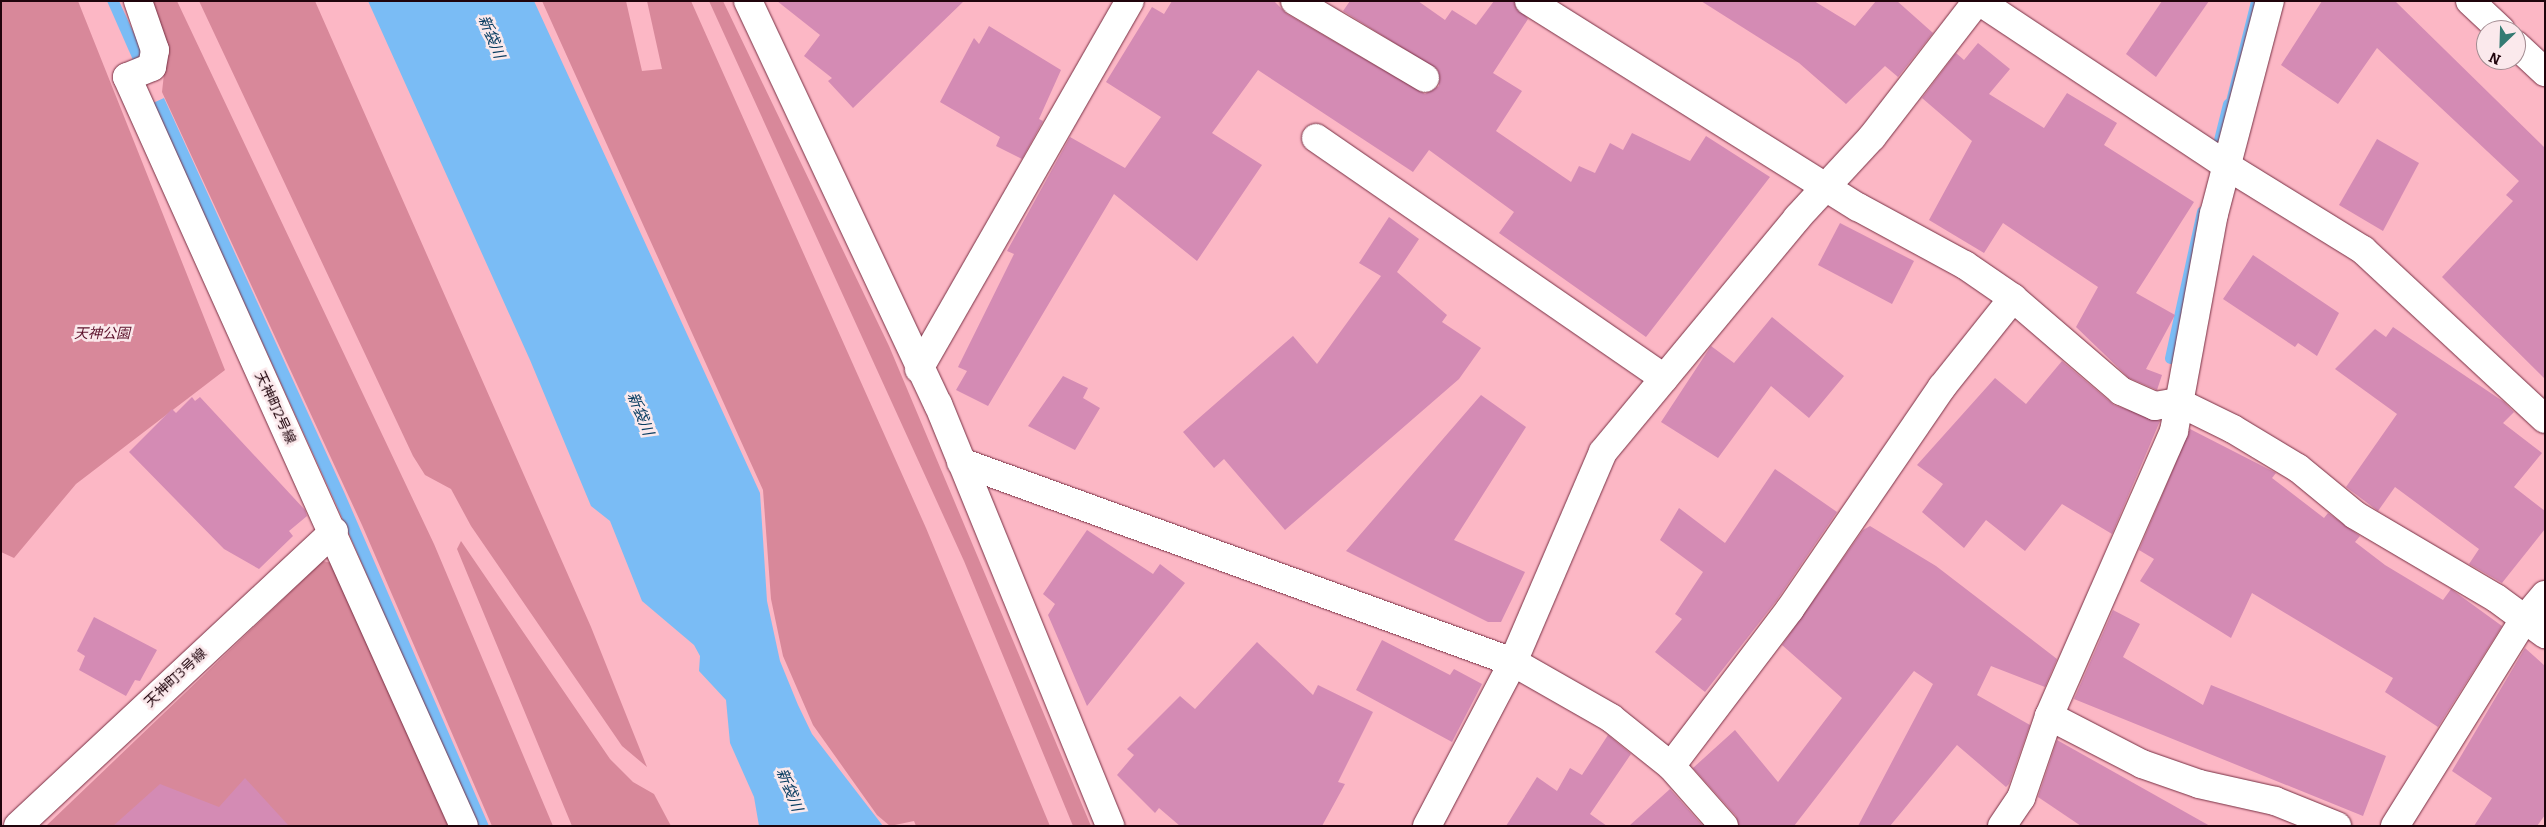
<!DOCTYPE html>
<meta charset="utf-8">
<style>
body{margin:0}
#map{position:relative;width:2546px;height:827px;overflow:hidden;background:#fcb7c5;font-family:Bitter,"Noto Sans JP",serif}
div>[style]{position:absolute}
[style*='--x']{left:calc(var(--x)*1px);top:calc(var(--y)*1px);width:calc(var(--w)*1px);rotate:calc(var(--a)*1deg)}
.green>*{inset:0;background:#d8889a}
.water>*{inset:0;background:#7abcf5}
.stream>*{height:11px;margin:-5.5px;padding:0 5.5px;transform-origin:5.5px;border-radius:5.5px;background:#7abcf5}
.building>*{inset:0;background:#d48bb4}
.roads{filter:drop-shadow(0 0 1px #772f43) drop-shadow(0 0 1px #772f43)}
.minor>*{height:28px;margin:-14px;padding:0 14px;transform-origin:14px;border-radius:14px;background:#fff}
span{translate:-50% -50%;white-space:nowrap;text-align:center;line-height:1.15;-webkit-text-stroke:5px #fbe9ec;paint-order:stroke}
.park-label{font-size:14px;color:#5b102a;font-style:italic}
.street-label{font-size:14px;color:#20040c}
.water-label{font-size:15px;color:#083c60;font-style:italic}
.frame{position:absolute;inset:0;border:2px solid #20040c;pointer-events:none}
.north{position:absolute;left:2476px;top:20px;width:50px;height:50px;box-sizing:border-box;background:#fbe9ec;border:1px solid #a38d92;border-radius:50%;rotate:204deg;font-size:14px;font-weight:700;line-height:20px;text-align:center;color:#20040c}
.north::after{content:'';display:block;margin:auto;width:18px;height:22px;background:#347b73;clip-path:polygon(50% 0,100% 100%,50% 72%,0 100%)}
</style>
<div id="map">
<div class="green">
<i style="clip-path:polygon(1px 1px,78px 1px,225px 370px,76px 484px,14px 558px,1px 552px)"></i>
<i style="clip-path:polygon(149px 1px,177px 1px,434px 544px,553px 826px,492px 826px,362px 525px,162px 92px,166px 56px)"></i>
<i style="clip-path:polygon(199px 1px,315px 1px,591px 627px,647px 767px,622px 746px,471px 526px,451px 489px,425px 475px,413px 456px)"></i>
<i style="clip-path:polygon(542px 1px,626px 1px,642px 71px,662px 69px,647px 1px,691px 1px,926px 528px,1050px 826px,916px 826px,914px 821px,890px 826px,877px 815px,813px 725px,783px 656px,771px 599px,763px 490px)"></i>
<i style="clip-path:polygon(709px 1px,723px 1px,889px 346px,1091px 826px,1073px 826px,964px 561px)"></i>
<i style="clip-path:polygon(461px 541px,610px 759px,633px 782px,654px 794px,671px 826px,572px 826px,457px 549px)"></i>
<i style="clip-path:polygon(323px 561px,336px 564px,448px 826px,46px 826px)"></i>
</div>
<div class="water">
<i style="clip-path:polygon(107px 1px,119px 1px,144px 55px,133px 60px)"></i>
<i style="clip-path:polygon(368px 1px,534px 1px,760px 493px,767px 601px,780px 661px,798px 705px,812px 734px,883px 826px,759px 826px,754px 797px,730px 743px,726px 700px,699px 671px,700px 656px,694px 645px,642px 601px,610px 521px,591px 506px,530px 360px)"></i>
<i style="clip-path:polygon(2251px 1px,2257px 1px,2227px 118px,2222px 117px)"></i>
<i style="clip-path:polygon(164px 98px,345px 494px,489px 826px,476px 826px,336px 504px,153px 103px)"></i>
</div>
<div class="stream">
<i style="--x:2215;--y:156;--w:54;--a:-76"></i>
<i style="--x:2170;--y:358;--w:150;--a:-77.7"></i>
</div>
<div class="building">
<i style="clip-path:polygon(777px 1px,964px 1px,853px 108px,828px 81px,832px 78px,804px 56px,820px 35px)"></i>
<i style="clip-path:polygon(1172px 1px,1274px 1px,1287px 14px,1425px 94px,1439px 86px,1438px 70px,1343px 11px,1350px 1px,1418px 1px,1445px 20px,1452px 10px,1476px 25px,1494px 1px,1514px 1px,1528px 19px,1493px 73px,1522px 91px,1496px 131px,1571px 182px,1579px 166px,1595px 173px,1610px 143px,1623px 150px,1632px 133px,1690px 161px,1706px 136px,1770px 177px,1646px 337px,1499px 233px,1514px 212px,1429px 150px,1413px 172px,1258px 70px,1212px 133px,1262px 165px,1197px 261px,1114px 194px,988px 406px,956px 390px,967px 371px,958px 367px,1014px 254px,1007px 251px,1070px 137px,1125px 168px,1161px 117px,1106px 82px,1152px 7px,1164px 14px)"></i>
<i style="clip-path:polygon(1701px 1px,1814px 1px,1855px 26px,1876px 1px,1897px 1px,1933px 33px,1898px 77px,1885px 66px,1846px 104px,1799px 63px)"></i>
<i style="clip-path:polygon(2162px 1px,2209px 1px,2156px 77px,2126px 54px)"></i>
<i style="clip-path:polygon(2322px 1px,2395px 1px,2545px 148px,2545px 379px,2442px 277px,2513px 201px,2506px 195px,2519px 181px,2377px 48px,2338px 104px,2281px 65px)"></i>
<i style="clip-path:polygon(989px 26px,1061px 70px,1039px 119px,1043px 121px,1022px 159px,996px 146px,1000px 137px,940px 102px,974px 38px,979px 44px)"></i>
<i style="clip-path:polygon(1978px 43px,2010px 69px,1989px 94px,2044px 128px,2067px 93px,2117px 123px,2104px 145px,2194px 202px,2136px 293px,2175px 315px,2146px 369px,2162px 375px,2157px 390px,2129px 378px,2076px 327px,2098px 287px,2003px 223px,1984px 253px,1929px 220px,1972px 141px,1922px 98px,1956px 53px,1964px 60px)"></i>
<i style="clip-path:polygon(2377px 139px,2419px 163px,2383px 231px,2339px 205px)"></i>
<i style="clip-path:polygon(1389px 217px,1419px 239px,1397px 272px,1447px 315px,1442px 322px,1481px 348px,1459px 379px,1285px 530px,1224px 459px,1214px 468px,1183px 432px,1293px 336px,1317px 364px,1381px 276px,1359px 263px)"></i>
<i style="clip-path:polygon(1840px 223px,1914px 261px,1892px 304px,1818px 265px)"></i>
<i style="clip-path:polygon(2253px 255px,2339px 313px,2317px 356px,2298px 343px,2295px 347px,2223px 299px)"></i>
<i style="clip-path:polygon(1772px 317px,1844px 376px,1809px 418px,1771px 386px,1718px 458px,1661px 422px,1711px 346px,1734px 363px)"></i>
<i style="clip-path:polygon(2393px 327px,2504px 402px,2514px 412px,2503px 423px,2542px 453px,2514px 487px,2545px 511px,2545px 529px,2502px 583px,2469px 564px,2479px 549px,2395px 487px,2378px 511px,2346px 487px,2397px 414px,2335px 369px,2375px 329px,2386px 337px)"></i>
<i style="clip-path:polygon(2062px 361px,2114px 405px,2160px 421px,2112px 534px,2062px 504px,2025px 551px,1986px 520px,1964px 548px,1922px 512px,1943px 484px,1917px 465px,1995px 378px,2026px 404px)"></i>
<i style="clip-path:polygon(1063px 376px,1088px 388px,1083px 398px,1100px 408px,1075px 450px,1028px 426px)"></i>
<i style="clip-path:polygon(1481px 395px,1526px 427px,1454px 540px,1525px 572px,1501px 622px,1488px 622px,1346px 551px)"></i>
<i style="clip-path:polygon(192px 397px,195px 401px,200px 397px,305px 510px,307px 516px,289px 531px,293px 536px,259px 569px,224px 549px,129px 452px,172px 409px,176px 413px)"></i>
<i style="clip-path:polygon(2190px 429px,2276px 473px,2272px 478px,2324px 518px,2328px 513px,2360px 536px,2355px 542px,2385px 565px,2443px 600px,2451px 589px,2502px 626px,2438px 727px,2385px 692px,2393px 678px,2252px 593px,2231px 638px,2140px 581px,2154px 559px,2139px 550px)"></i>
<i style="clip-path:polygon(1775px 469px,1837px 512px,1777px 600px,1705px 692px,1655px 652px,1682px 619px,1675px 614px,1703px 572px,1660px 540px,1679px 508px,1725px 543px)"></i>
<i style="clip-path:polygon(1870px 526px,1936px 566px,2057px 659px,2045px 687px,1991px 666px,1977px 695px,2030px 725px,2009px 784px,2006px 787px,1957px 745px,1890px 826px,1858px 826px,1933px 684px,1914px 671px,1794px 826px,1739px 826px,1736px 816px,1693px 768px,1735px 730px,1778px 782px,1842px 698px,1782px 645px,1863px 530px)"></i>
<i style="clip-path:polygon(1087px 530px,1153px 574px,1160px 564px,1185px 583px,1087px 706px,1048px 615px,1055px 604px,1043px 594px)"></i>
<i style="clip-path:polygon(2113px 610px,2140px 624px,2123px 657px,2203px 705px,2211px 685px,2386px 756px,2363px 816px,2074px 699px)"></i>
<i style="clip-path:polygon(94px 617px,157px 650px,140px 681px,135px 680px,126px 696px,79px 670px,85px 656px,77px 651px)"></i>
<i style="clip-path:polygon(1382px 640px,1450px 675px,1454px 669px,1482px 684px,1452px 742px,1356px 690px)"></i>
<i style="clip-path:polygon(1257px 642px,1313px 695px,1318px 685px,1373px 712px,1338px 782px,1345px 784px,1322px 826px,1180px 826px,1159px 808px,1155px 813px,1117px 775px,1134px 755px,1127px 749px,1180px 696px,1195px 709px)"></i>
<i style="clip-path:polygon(2525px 648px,2545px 666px,2545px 815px,2537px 826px,2474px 826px,2492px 798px,2452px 771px)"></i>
<i style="clip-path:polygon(1608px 735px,1631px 754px,1590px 814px,1607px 826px,1506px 826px,1537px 777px,1557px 791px,1570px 768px,1582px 775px)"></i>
<i style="clip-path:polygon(2057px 740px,2210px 826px,2081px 826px,2038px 797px)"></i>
<i style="clip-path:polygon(245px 778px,289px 826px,113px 826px,160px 784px,219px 807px)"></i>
<i style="clip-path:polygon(1670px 789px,1703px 826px,1629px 826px)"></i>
</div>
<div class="roads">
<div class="minor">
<i style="--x:138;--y:1;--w:52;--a:70.9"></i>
<i style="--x:155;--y:50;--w:17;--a:100"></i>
<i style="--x:152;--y:67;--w:27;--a:158"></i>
<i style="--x:127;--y:77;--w:821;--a:65.78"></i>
<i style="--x:748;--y:1;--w:446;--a:64.8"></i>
<i style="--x:938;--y:404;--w:456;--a:67.8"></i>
<i style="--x:1295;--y:1;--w:151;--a:30.6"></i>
<i style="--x:1529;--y:1;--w:388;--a:32.1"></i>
<i style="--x:1858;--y:207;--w:122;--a:28.5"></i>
<i style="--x:1965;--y:265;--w:58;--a:34.5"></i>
<i style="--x:2013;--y:298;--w:143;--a:40.7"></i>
<i style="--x:2121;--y:391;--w:37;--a:24"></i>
<i style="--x:2155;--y:406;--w:23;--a:-10"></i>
<i style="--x:2178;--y:402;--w:61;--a:26.1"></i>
<i style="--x:2233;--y:429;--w:76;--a:31"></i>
<i style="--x:2298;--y:468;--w:74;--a:39.5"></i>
<i style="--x:2355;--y:515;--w:164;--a:30.5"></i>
<i style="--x:2496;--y:598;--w:61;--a:36.3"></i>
<i style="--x:1979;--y:1;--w:298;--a:33.6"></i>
<i style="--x:2227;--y:166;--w:160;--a:31.7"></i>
<i style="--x:2363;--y:250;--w:248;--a:42.9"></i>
<i style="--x:2470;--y:1;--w:42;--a:43.1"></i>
<i style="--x:2516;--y:45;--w:40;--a:43"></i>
<i style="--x:1316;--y:138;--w:423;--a:34.6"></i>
<i style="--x:919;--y:369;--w:424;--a:-60.2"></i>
<i style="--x:961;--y:462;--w:587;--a:19.92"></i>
<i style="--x:1513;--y:662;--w:113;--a:29.7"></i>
<i style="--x:1611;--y:718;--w:77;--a:38.7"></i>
<i style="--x:1671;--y:766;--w:80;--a:48.5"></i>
<i style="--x:2049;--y:716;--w:105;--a:27.3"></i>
<i style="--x:2142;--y:764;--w:60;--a:19.3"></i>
<i style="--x:2199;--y:784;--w:78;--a:12.6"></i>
<i style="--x:2275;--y:801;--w:67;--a:22"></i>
<i style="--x:1671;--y:766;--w:197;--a:-52.8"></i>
<i style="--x:1790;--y:609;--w:269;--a:-55.6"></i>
<i style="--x:1942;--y:387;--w:114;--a:-51.4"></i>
<i style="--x:18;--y:826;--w:432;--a:-43"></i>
<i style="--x:1427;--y:826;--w:185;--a:-62.3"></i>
<i style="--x:1513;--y:662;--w:228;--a:-66.8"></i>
<i style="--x:1603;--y:452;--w:304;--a:-50.3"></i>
<i style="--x:1797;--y:218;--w:110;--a:-47.2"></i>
<i style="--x:1872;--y:137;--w:172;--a:-52.3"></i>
<i style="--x:2002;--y:826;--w:34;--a:-56"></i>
<i style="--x:2021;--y:798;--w:87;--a:-71.1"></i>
<i style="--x:2049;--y:716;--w:311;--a:-66.3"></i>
<i style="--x:2174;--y:431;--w:221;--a:-79.6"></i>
<i style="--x:2214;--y:214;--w:220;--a:-75.3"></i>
<i style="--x:2395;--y:826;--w:242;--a:-58"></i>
<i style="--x:2523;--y:621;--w:34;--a:-50"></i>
</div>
</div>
<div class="park-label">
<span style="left:102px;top:334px">天神公園</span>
</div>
<div class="street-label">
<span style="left:275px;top:408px;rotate:65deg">天神町2号線</span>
<span style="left:176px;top:678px;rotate:-43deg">天神町3号線</span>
</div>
<div class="water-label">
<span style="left:491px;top:37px;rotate:68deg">新袋川</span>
<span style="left:640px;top:414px;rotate:68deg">新袋川</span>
<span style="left:789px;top:790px;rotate:68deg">新袋川</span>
</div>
<div class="frame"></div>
<div class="north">N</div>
</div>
